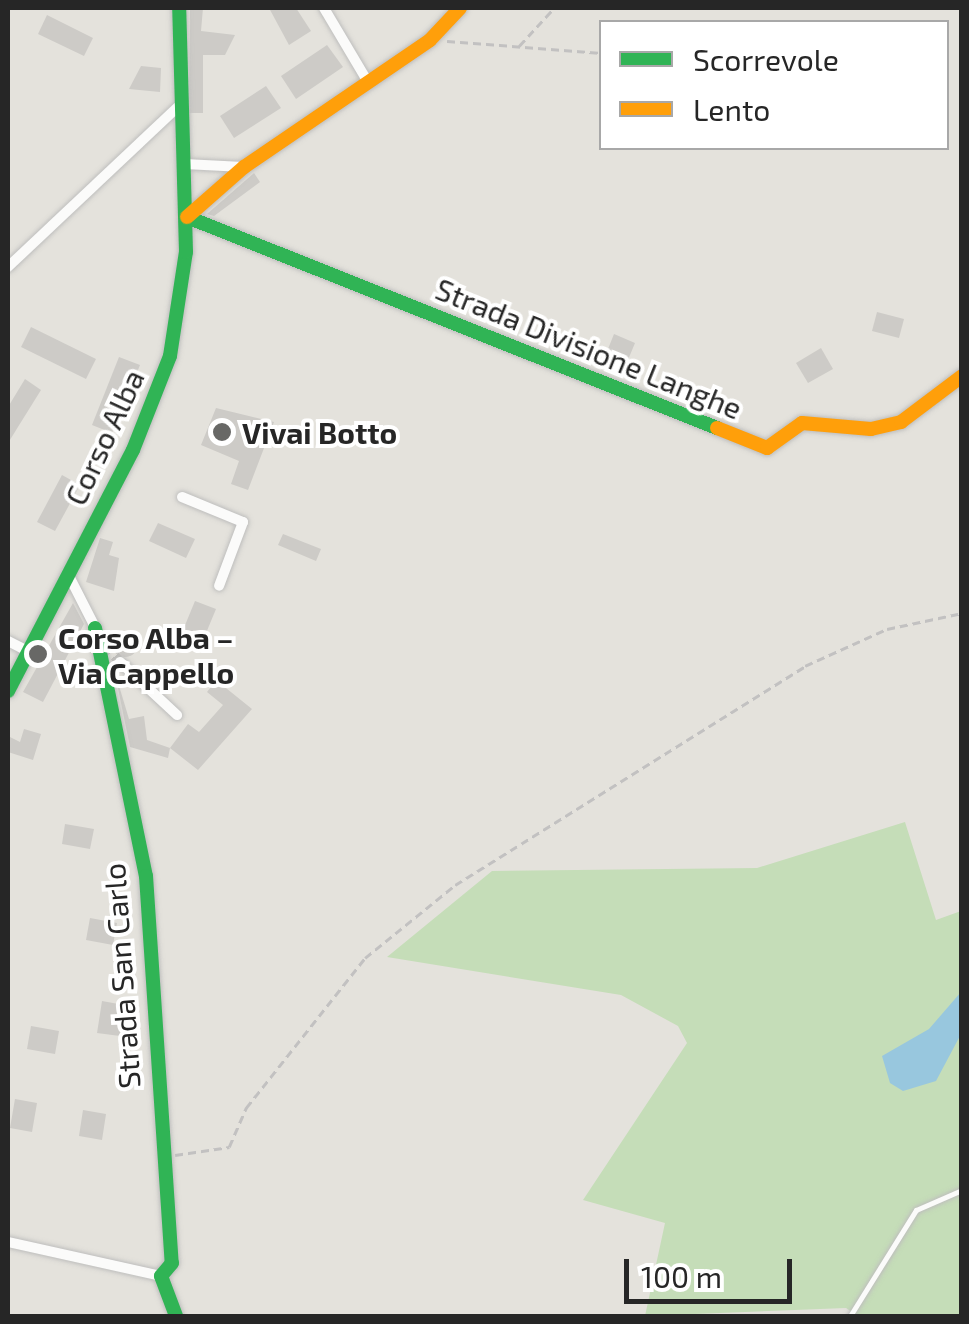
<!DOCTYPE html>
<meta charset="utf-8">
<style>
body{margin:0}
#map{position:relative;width:969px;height:1324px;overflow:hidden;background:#e4e2dc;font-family:"Exo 2",sans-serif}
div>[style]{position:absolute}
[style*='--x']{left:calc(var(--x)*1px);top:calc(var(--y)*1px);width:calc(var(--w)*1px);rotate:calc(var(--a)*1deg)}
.green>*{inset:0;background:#c5ddb8}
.water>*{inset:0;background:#98c7de}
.building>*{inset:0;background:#cdcbc7}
.round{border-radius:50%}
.street-tunnel>*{height:10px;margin-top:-5px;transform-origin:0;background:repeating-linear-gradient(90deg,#bebcb8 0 10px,transparent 0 15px)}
.path>*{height:2.5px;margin-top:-1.25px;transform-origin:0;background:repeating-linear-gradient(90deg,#c2c1c1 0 8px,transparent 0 13px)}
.roads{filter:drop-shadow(0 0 2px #bebebd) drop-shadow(0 0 2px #bebebd)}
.lane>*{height:5px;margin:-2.5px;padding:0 2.5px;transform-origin:2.5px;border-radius:2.5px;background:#fbfbfa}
.street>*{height:10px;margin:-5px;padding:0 5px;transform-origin:5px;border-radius:5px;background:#fbfbfa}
.fast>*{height:14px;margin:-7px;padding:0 7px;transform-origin:7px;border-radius:7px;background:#30b455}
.slow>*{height:14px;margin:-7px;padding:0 7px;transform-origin:7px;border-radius:7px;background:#ff9f0a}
.dots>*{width:28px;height:28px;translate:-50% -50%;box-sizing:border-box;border:5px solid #fff;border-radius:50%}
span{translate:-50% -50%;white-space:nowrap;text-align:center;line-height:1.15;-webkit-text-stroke:8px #fff;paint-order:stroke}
.street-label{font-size:30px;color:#262626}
.poi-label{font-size:30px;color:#262626;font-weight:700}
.left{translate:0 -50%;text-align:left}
.frame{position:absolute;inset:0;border:10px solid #262626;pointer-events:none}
.legend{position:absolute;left:599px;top:20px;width:350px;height:130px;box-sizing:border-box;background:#fff;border:2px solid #a8a8a8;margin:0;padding:12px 18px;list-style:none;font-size:30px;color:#262626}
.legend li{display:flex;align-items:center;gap:20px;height:50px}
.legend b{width:50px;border:2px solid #a8a8a8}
.scale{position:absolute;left:624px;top:1259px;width:168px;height:45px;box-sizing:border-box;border:5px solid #262626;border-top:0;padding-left:12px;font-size:30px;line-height:35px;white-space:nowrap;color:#262626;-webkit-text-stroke:8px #fff;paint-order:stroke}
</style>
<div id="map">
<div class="green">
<i style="clip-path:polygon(905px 822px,936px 920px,961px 911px,961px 1316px,858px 1316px,846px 1308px,645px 1316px,665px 1223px,583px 1200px,687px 1043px,678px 1026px,621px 995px,387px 957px,492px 871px,757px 868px)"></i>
</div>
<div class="water">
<i style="clip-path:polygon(961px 992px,961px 1034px,936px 1081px,903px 1091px,890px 1083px,882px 1056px,929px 1029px)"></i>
</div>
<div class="building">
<i style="clip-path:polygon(190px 8px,203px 8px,201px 31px,235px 35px,225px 55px,203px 55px,203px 113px,189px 113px)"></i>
<i style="clip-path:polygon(269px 8px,296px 8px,311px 31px,289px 45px)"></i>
<i style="clip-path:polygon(47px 15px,93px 38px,84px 56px,38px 34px)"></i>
<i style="clip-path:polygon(327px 45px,343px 67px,296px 99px,281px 76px)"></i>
<i style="clip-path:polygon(141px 66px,161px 68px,160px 92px,129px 89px)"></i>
<i style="clip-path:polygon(266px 86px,281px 108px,234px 138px,220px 116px)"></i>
<i style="clip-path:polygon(254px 173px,260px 182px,214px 216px,207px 214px)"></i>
<i style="clip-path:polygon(877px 312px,904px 319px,899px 338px,872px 331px)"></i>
<i style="clip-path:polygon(31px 327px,96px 359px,86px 379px,21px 347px)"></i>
<i style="clip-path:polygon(614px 334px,635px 343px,625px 367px,604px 359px)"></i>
<i style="clip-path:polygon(821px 348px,833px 369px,808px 383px,796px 363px)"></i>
<i style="clip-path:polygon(119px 357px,140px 365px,112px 433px,92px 425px)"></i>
<i style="clip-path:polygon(25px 379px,41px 390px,8px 443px,8px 407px)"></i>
<i style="clip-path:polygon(216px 408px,274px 422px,248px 490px,231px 484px,239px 461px,201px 445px)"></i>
<i style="clip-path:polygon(62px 475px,80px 485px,55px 531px,37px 522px)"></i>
<i style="clip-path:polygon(158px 523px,195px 539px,186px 558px,149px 541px)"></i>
<i style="clip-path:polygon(283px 534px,321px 549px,316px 561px,278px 545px)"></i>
<i style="clip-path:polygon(100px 538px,113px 542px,109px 555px,119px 558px,114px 591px,86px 582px)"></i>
<i style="clip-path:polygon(195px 601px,216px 609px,204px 638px,183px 630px)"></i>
<i style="clip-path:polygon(73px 603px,84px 624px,43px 702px,23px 692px)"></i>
<i class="round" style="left:112px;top:631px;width:26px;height:26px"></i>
<i style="clip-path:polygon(114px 669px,129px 719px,144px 716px,147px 740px,170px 748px,168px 758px,130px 747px)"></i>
<i style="clip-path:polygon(216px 680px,252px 709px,198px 770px,170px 748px,188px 724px,199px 732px,223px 705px,207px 692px)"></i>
<i style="clip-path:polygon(24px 729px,41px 734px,33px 760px,8px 752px,8px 736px,20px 742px)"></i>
<i style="clip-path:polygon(65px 824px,94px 829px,90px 849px,62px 844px)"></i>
<i style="clip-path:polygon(90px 918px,117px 923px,113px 945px,86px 940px)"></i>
<i style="clip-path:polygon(102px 1001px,124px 1005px,120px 1036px,97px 1033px)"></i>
<i style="clip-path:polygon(31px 1026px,59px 1031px,55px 1054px,27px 1049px)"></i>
<i style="clip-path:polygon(15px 1099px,37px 1103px,32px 1132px,10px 1128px)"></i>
<i style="clip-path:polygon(83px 1110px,106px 1114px,102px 1140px,79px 1136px)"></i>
</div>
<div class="street-tunnel">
<i style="--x:105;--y:645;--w:23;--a:49"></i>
</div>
<div class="path">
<i style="--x:447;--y:41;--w:155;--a:4.4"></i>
<i style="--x:519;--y:46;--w:52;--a:-47.4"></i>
<i style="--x:175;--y:1155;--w:55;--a:-8.4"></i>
<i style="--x:229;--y:1147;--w:43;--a:-66.4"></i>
<i style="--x:246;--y:1108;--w:191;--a:-51.6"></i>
<i style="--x:365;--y:958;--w:116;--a:-39"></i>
<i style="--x:455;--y:885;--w:413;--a:-32"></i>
<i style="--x:805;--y:666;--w:90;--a:-24.3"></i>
<i style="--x:887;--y:629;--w:77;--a:-12"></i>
</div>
<div class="roads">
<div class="lane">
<i style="--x:850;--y:1316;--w:125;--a:-58.1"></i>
<i style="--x:916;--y:1210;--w:50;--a:-23.5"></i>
</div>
<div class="street">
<i style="--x:324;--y:8;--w:86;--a:59.3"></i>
<i style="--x:185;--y:164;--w:58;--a:3"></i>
<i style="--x:8;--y:267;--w:232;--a:-43.3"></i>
<i style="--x:182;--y:497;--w:66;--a:22.3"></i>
<i style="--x:243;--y:522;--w:68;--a:110.6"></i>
<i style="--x:68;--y:574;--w:64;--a:63"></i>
<i style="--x:8;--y:641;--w:22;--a:27"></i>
<i style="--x:120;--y:662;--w:78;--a:42.9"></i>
<i style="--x:8;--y:1242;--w:157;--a:12.5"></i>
</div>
<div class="fast">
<i style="--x:187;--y:217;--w:570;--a:21.71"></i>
<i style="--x:95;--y:628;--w:253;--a:78.4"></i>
<i style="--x:146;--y:876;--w:388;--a:86.2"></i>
<i style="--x:172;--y:1263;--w:17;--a:130"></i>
<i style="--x:161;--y:1276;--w:43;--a:69.4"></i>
<i style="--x:8;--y:691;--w:271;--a:-62.6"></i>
<i style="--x:133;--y:450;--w:101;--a:-68.5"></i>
<i style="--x:170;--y:356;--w:105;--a:-81.3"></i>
<i style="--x:186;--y:252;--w:244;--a:-91.6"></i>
</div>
<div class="slow">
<i style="--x:187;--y:217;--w:76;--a:-41.3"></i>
<i style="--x:244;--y:167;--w:225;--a:-34.3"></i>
<i style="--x:430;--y:40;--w:44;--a:-46.8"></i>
<i style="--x:717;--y:428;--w:54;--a:21.8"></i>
<i style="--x:767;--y:448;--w:43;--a:-35.5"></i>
<i style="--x:802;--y:423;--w:69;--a:5"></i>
<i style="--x:871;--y:429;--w:31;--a:-13"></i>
<i style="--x:901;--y:422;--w:76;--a:-37"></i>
</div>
</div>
<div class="dots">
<i style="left:222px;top:432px;background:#686866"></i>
<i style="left:38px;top:654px;background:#686866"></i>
</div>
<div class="street-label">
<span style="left:589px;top:348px;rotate:22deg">Strada Divisione Langhe</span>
<span style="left:104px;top:437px;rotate:-65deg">Corso Alba</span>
<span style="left:121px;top:976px;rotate:-94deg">Strada San Carlo</span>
</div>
<div class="poi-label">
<span class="left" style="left:242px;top:432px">Vivai Botto</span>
<span class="left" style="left:58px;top:654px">Corso Alba –<br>Via Cappello</span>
</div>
<div class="frame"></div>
<ul class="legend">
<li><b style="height:12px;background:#30b455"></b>Scorrevole</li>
<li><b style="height:12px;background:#ff9f0a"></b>Lento</li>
</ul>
<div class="scale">100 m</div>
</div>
